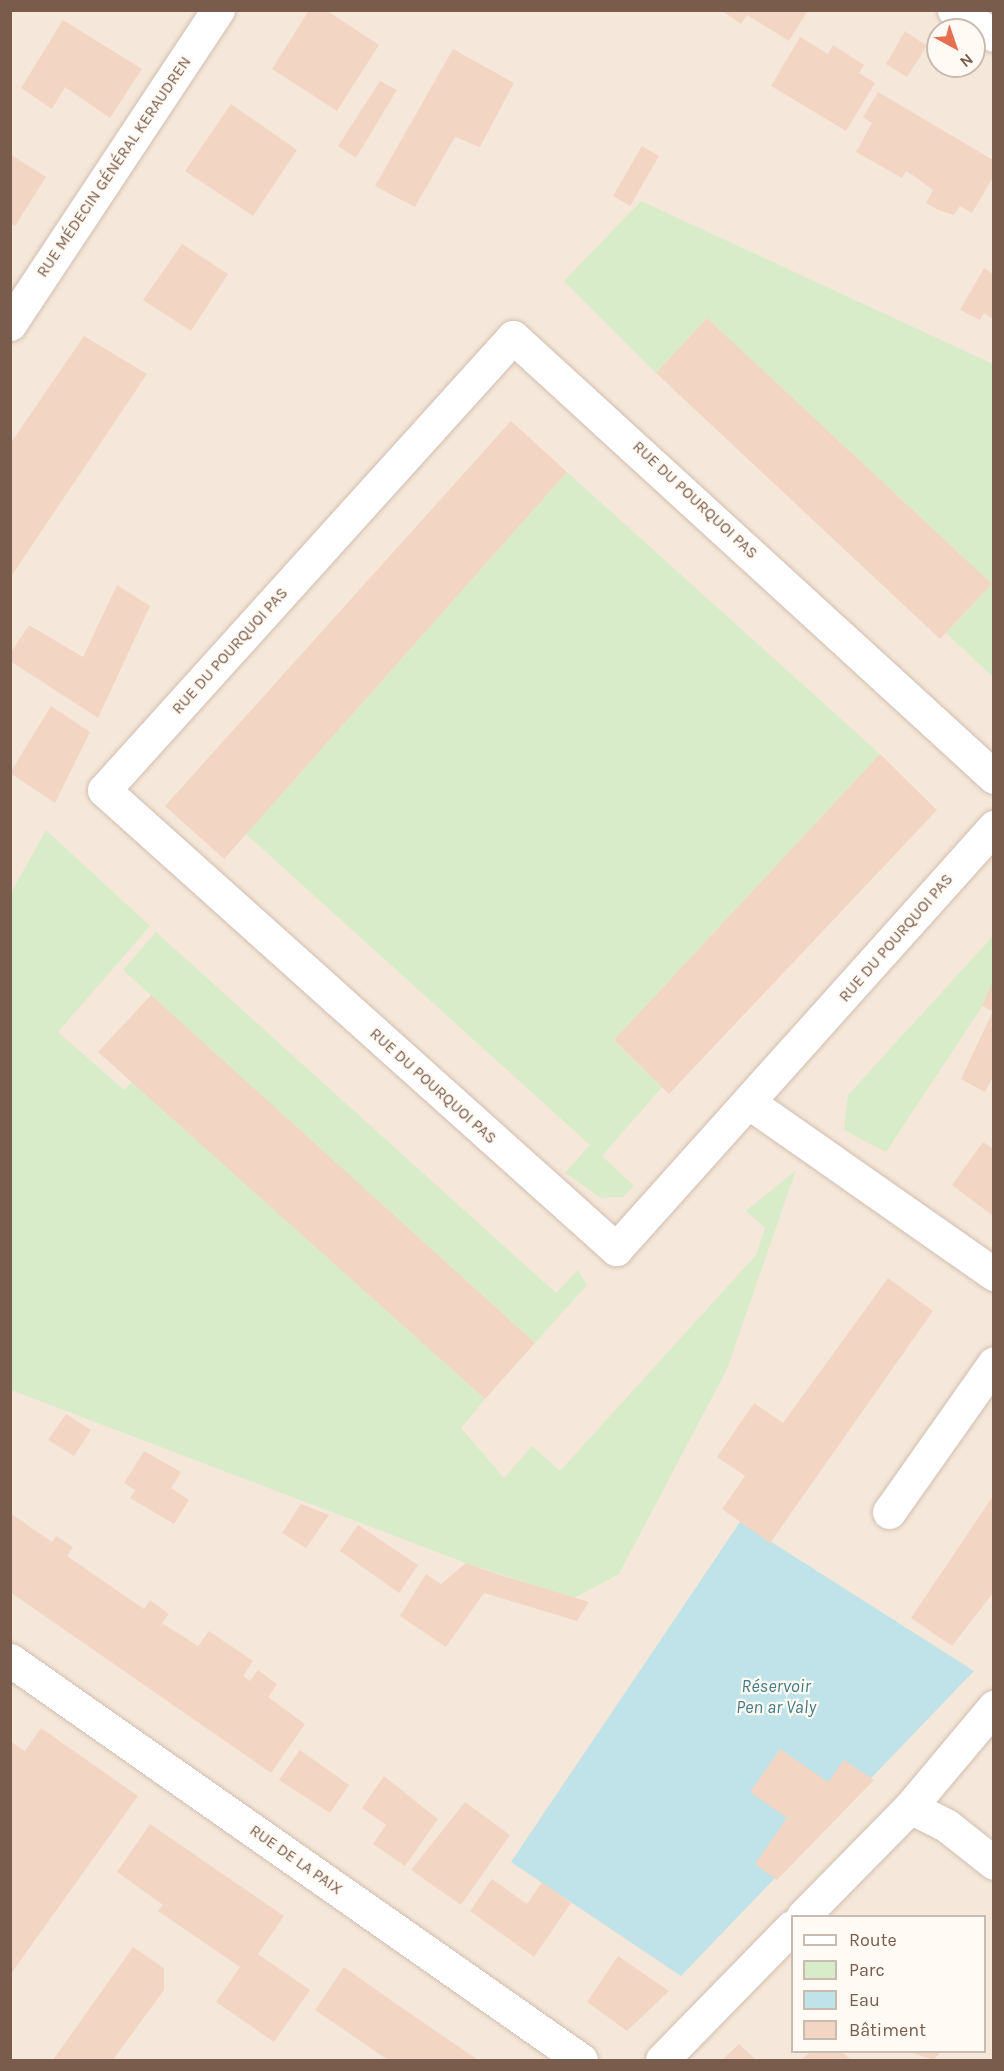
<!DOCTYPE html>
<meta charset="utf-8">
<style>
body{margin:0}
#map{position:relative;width:1004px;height:2071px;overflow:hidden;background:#fdf6ec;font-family:Karla,sans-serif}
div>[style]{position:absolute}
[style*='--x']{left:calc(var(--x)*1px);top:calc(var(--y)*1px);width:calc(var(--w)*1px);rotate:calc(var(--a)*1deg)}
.residential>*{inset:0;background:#f5e8da}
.green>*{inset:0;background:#d8ecc9}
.water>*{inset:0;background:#bfe3e8}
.building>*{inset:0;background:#f3d5c3}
.roads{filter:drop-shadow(0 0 2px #d1beb0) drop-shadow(0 0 2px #d1beb0)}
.minor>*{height:33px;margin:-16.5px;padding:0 16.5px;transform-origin:16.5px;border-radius:16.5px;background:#fff}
span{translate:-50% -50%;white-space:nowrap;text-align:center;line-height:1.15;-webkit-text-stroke:4.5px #fffaf3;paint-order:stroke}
.street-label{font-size:16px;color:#7a5c4d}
.water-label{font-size:18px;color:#437c86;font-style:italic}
.frame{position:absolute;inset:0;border:12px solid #7a5c4d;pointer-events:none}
.legend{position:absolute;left:791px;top:1915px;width:195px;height:138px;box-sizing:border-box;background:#fffaf3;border:2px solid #cabbb1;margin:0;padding:8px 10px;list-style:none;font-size:18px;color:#7a5c4d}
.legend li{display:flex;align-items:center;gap:12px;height:30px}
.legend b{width:30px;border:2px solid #cabbb1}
.north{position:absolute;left:926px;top:18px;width:60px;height:60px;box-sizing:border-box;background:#fffaf3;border:2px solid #cabbb1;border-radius:50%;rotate:140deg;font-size:16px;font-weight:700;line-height:24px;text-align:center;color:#7a5c4d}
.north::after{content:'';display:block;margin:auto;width:21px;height:27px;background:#e76f51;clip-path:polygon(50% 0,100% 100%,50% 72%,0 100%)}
</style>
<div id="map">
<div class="residential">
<i style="clip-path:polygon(evenodd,11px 11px,993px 11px,993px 2060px,11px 2060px,11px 11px,938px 30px,974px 30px,974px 66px,938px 66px,938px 30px,11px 11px,792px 1916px,984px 1916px,984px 2052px,792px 2052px,792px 1916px)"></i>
</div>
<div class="green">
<i style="clip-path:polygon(641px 201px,993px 364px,993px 677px,946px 633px,992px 584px,707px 318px,656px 373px,564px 281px)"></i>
<i style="clip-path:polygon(567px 472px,880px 754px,614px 1040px,662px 1087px,602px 1156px,634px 1186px,623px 1197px,601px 1198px,565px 1173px,590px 1145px,246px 834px)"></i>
<i style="clip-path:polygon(46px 830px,150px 926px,58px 1032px,124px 1090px,132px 1082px,485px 1399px,461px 1428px,504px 1478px,532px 1446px,560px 1471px,756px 1255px,765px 1228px,746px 1211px,796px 1170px,727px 1369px,619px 1574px,574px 1598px,466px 1563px,11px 1390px,11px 893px)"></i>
<i style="clip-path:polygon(156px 932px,556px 1293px,578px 1270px,587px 1285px,535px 1343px,123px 970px)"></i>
<i style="clip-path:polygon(993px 936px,993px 990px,886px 1152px,844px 1130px,848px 1095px)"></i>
</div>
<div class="water">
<i style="clip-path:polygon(740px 1522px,974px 1671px,681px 1976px,511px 1862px)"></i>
</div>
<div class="building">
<i style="clip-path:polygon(309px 10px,326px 10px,379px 45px,337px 111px,272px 69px)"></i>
<i style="clip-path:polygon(721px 10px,808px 10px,789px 41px,747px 15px,741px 24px)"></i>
<i style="clip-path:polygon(63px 20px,142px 69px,110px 118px,65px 87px,52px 109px,21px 88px)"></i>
<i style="clip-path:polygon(905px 31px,927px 46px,907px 77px,886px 64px)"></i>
<i style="clip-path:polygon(800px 37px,828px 54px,833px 45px,864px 65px,859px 73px,875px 83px,846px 131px,771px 86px)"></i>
<i style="clip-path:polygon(453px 49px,514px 83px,480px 147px,455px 137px,415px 207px,375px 186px)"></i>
<i style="clip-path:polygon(380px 81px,397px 90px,356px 158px,338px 146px)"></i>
<i style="clip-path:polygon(878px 92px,993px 160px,993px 177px,972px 213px,960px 206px,954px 215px,938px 210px,926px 203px,933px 190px,917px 178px,906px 171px,902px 178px,856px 152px,872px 123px,863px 117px)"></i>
<i style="clip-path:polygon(231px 104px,297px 150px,253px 216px,185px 171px)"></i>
<i style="clip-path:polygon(642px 146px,659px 156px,630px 206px,613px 196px)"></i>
<i style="clip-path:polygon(10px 154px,46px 177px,15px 226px,10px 223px)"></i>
<i style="clip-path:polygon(182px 244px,228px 274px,191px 331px,143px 300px)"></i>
<i style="clip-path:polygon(984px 268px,993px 274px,993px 319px,984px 313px,980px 320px,960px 310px)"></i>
<i style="clip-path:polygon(707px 318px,992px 584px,940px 639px,656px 373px)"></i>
<i style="clip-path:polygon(84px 336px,147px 374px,10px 578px,10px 444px)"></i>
<i style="clip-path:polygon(511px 421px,567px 472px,224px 859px,165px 806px)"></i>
<i style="clip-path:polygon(117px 585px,150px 606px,98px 718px,10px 661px,10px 654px,29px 625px,83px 657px)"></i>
<i style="clip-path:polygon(51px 706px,90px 732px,55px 803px,10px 773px)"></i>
<i style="clip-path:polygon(880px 754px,937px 810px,669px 1094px,614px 1040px)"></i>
<i style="clip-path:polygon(993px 982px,993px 1011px,982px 1006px)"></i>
<i style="clip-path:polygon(151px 995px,535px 1343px,485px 1399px,98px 1052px)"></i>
<i style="clip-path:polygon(993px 1011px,993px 1077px,985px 1092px,961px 1079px)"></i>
<i style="clip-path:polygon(983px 1142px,993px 1149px,993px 1216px,952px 1185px)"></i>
<i style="clip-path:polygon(888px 1278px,933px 1311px,770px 1543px,722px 1509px,745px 1476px,717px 1457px,754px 1403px,783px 1423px)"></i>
<i style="clip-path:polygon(66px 1414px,91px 1430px,74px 1456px,48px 1440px)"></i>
<i style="clip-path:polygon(144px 1451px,181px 1472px,171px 1488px,189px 1500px,174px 1524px,130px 1498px,135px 1490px,124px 1483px)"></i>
<i style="clip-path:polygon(993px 1496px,993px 1593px,952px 1646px,911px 1618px)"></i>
<i style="clip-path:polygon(301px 1504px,329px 1515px,306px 1548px,282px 1533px)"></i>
<i style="clip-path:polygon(10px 1513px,52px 1542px,56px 1536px,73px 1547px,67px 1556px,144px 1609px,150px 1600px,169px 1614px,162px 1623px,198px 1646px,209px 1631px,253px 1661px,243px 1676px,250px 1681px,258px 1670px,277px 1684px,268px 1697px,305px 1724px,271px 1773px,10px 1592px)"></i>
<i style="clip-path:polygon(358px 1525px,418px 1565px,399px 1593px,340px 1551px)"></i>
<i style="clip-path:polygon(466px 1563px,497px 1574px,589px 1602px,577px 1621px,484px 1593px,446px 1647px,400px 1616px,426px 1574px,441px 1584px)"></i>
<i style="clip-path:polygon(41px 1728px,138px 1796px,10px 1975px,10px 1741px,25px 1751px)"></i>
<i style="clip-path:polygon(780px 1749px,828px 1782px,844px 1760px,874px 1780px,777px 1880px,755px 1864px,787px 1818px,750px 1792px)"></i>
<i style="clip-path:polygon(300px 1750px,349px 1785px,330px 1813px,279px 1780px)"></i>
<i style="clip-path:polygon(384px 1776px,438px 1819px,405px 1866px,373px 1844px,386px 1825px,362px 1808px)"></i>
<i style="clip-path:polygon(465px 1802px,510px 1835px,461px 1905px,411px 1870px)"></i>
<i style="clip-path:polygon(150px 1824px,284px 1916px,258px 1954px,310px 1990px,274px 2042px,216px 2002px,240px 1967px,158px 1911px,163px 1905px,117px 1872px)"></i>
<i style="clip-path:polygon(492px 1879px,527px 1904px,542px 1882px,571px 1903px,534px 1957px,470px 1911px)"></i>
<i style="clip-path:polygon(133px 1947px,164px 1968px,164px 1990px,113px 2060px,53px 2060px)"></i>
<i style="clip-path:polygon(618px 1956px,669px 1991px,627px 2031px,587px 2002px)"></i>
<i style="clip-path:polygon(344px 1967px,392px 2001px,478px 2060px,388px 2060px,315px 2010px)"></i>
<i style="clip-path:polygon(739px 2044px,756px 2060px,722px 2060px)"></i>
<i style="clip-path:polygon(810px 2052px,842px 2052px,851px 2060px,801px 2060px)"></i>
<i style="clip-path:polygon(910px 2052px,940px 2052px,934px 2060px)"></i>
</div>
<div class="roads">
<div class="minor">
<i style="--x:954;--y:10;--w:47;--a:32"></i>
<i style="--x:10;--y:324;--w:377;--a:-56.5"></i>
<i style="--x:994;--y:777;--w:652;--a:-137.55"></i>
<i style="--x:513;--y:337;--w:610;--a:132.08"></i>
<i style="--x:104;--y:790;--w:688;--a:41.88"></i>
<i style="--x:616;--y:1249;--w:567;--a:-48.15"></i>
<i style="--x:751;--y:1104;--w:297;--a:35"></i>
<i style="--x:889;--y:1512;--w:182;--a:-54.8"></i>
<i style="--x:10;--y:1660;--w:697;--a:35.01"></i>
<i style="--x:910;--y:1807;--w:40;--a:26.6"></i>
<i style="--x:946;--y:1825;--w:61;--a:38.4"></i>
<i style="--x:803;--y:1916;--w:153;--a:-45.5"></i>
<i style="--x:910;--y:1807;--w:131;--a:-50"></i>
<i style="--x:662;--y:2060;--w:186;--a:-45.7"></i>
</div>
</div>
<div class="street-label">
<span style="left:114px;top:167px;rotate:-56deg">RUE MÉDECIN GÉNÉRAL KERAUDREN</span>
<span style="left:695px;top:500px;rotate:43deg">RUE DU POURQUOI PAS</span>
<span style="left:230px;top:651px;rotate:-48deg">RUE DU POURQUOI PAS</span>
<span style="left:896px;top:938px;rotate:-49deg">RUE DU POURQUOI PAS</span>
<span style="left:433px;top:1086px;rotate:42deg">RUE DU POURQUOI PAS</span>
<span style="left:296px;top:1860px;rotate:35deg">RUE DE LA PAIX</span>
</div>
<div class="water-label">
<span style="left:776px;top:1697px">Réservoir<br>Pen ar Valy</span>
</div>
<div class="frame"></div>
<ul class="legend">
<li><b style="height:8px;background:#fff"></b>Route</li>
<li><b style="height:16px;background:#d8ecc9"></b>Parc</li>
<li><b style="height:16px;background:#bfe3e8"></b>Eau</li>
<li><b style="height:16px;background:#f3d5c3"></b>Bâtiment</li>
</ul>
<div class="north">N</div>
</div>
